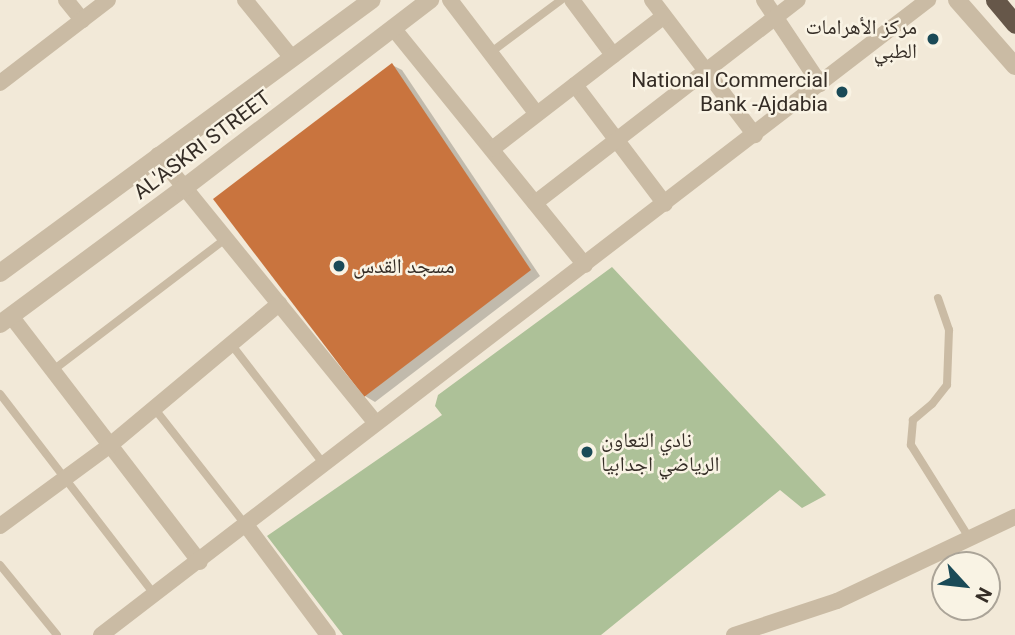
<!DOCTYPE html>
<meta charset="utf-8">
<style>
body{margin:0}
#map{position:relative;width:1015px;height:635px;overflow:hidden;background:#f2e9d8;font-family:Roboto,"Noto Naskh Arabic",sans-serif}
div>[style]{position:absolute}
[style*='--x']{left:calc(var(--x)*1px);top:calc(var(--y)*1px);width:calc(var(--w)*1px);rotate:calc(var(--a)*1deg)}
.green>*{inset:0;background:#adc198}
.shadow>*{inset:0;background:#0003}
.building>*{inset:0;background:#c9743e}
.service>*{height:8px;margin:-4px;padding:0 4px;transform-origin:4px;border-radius:4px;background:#cabba4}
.minor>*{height:16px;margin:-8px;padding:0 8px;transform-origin:8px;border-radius:8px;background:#cabba4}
.tertiary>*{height:18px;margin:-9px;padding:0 9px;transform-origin:9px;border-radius:9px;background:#cabba4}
.trunk>*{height:19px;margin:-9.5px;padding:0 9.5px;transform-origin:9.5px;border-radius:9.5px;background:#665749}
.dots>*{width:19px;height:19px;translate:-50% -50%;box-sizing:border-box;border:4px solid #f9f3e4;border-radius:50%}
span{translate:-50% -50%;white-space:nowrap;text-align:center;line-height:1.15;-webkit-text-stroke:5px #f9f3e4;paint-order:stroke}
.poi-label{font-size:21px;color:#352d26}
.right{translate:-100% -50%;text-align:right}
.left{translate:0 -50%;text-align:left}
.street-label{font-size:21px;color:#352d26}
.north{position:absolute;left:931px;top:551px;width:70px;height:70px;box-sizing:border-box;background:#f9f3e4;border:2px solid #aba498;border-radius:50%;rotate:117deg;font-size:19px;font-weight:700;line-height:28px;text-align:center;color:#352d26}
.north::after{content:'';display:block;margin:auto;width:24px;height:32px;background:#1a4a57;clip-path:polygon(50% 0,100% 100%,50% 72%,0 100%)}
</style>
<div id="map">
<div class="green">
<i style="clip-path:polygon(612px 267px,826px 495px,802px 508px,780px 490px,601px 635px,343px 635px,267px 536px,442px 415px,435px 406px,438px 395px)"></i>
</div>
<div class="shadow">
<i style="clip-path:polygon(392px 65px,402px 70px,540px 276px,375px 402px,365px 396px)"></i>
</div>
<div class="building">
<i style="clip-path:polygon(392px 63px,531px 270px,364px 397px,213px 199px)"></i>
</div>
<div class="service">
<i style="--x:490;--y:53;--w:89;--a:-36.7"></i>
<i style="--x:938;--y:298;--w:34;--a:71"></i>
<i style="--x:949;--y:330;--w:55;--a:92.1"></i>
<i style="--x:947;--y:385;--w:24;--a:128"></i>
<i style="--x:932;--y:404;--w:25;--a:140"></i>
<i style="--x:913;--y:420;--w:25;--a:95"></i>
<i style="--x:911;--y:445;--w:111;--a:57.9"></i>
<i style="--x:231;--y:344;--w:150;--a:52.3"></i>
<i style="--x:52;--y:371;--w:218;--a:-37.3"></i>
<i style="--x:0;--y:394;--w:252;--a:52.4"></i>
<i style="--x:154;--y:408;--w:147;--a:51.9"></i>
<i style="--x:0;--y:565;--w:90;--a:50.8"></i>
</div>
<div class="minor">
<i style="--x:66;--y:0;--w:26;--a:51"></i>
<i style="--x:245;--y:0;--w:75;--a:51"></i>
<i style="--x:450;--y:0;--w:143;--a:52.7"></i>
<i style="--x:572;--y:0;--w:69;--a:53.3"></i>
<i style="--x:652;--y:0;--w:170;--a:52.7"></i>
<i style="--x:764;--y:0;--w:101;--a:56.3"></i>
<i style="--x:393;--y:28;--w:305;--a:51"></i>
<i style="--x:0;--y:83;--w:136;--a:-37.5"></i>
<i style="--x:575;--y:85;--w:149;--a:52.9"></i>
<i style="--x:492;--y:149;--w:217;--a:-37.7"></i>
<i style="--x:158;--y:155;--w:344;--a:50.9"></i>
<i style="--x:535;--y:203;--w:332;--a:-37.7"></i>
<i style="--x:11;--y:316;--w:310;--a:52.5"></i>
<i style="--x:246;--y:525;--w:137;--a:53.3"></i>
<i style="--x:0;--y:526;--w:135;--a:-36.3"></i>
<i style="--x:109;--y:446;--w:222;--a:-39.9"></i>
<i style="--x:101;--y:635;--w:1043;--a:-37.52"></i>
<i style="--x:734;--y:635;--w:108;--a:-18.3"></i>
<i style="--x:837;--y:601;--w:197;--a:-25.3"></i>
</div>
<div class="tertiary">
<i style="--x:957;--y:0;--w:88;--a:48.7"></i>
<i style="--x:0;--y:273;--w:461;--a:-36.3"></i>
<i style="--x:0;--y:324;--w:229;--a:-36.5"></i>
<i style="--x:184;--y:188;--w:310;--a:-37.4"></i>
</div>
<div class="trunk">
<i style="--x:995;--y:0;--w:31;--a:50"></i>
</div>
<div class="dots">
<i style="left:933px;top:39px;background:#1a4a57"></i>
<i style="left:842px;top:92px;background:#1a4a57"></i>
<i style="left:339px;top:266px;background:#1a4a57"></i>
<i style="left:587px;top:452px;background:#1a4a57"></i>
</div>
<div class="poi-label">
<span class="right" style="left:917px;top:39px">مركز الأهرامات<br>الطبي</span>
<span class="right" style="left:828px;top:92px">National Commercial<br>Bank -Ajdabia</span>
<span class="left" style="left:353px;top:266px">مسجد القدس</span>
<span class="left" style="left:601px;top:452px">نادي التعاون<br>الرياضي اجدابيا</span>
</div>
<div class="street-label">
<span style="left:202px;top:145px;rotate:-37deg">AL'ASKRI STREET</span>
</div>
<div class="north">N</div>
</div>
